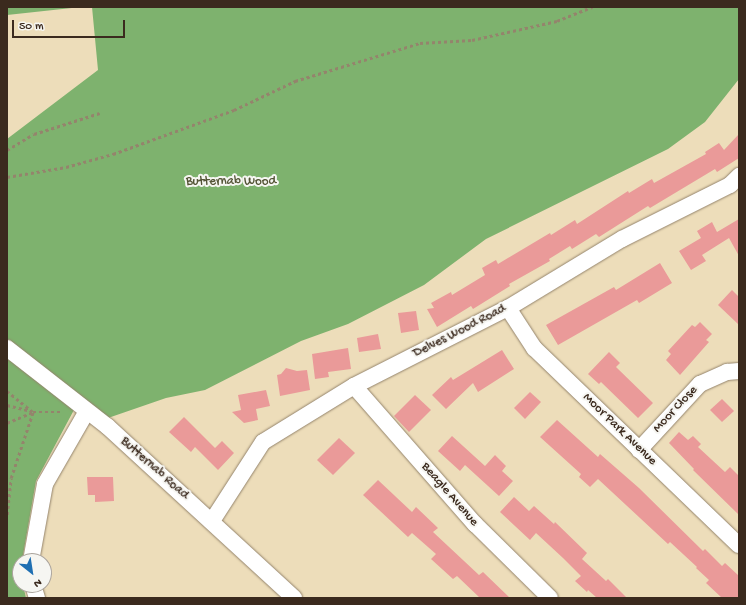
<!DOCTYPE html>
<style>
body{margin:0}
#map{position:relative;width:746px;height:605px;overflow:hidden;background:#edddba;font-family:"Gochi Hand",sans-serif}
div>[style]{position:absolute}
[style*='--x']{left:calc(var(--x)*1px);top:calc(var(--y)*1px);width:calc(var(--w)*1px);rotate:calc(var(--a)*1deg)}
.forest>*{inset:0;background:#7eb26e}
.building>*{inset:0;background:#ea9a99}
.path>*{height:2.5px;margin-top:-1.25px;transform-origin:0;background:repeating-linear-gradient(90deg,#94846c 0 3px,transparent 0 6px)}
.roads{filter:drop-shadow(0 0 1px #94846c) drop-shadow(0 0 1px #94846c)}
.street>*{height:16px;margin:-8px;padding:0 8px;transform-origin:8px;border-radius:8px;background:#fff}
span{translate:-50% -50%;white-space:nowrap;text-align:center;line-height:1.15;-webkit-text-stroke:4px #f6f6f2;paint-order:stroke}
.park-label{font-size:13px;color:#545436}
.street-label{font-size:13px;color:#3b2a1e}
.frame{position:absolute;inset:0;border:8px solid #3b2a1e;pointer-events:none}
.north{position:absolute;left:12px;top:553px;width:40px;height:40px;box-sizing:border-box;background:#f6f6f2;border:1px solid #aba49d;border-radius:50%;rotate:150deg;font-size:11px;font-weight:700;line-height:16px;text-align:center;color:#3b2a1e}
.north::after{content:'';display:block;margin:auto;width:14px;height:18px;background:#1f6fb2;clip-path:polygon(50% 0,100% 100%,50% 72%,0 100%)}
.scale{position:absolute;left:12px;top:20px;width:113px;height:18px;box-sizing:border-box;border:2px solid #3b2a1e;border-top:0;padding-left:5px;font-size:12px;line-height:14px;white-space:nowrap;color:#3b2a1e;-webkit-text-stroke:3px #f6f6f2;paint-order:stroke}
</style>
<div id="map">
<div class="forest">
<i style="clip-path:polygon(7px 7px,81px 7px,7px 15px)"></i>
<i style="clip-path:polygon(92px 7px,739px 7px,739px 79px,705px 122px,668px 149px,486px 239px,424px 285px,348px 324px,301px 341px,205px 390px,166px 398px,108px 418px,7px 339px,7px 139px,98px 70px)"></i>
<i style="clip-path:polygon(7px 354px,75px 408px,36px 481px,22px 561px,20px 561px,20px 585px,23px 585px,26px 598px,7px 598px)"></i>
</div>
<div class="building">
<i style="clip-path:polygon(739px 134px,739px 158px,717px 172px,715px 169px,650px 208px,648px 206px,599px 237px,596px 234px,572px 249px,570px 246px,549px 259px,550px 261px,509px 284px,510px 286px,473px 309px,471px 306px,437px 327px,427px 309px,434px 308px,431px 303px,451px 292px,452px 295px,485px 275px,482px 268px,496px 260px,498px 264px,550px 233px,551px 235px,575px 220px,577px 224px,628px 191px,629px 193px,652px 179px,654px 183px,706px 154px,705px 152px,719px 143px,724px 150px)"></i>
<i style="clip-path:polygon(739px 219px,739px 256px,729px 238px,702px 255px,706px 261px,691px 270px,679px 251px,701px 238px,697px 231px,712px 222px,717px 232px)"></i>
<i style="clip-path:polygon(660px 263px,672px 283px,639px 303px,637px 300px,558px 345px,546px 325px,614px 287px,616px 290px)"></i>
<i style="clip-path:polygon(732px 290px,739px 297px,739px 325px,718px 305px)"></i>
<i style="clip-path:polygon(416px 311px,419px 330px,401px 333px,398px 313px)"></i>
<i style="clip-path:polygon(700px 322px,712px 334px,706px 340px,709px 342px,680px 375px,666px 360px,671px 354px,668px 351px,692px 325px,695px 327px)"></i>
<i style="clip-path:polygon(378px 334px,381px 349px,359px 352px,357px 338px)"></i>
<i style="clip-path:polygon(348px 348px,351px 369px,328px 372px,329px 377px,315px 379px,312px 354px)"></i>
<i style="clip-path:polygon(502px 350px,514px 369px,478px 392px,473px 383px,446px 409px,432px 395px,451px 377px,453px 380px)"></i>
<i style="clip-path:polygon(609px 352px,620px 363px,616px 367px,653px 403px,638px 418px,601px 382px,599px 384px,588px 374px)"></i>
<i style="clip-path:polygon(286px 368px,297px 371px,307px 370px,310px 390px,280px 396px,277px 375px,281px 374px)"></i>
<i style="clip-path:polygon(266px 390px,270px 406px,256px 409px,258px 420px,244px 423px,232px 412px,241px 410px,238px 395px)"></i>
<i style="clip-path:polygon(530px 392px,541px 402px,525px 419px,514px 408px)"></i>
<i style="clip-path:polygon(415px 395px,431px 410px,409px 432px,394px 416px)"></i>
<i style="clip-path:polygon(722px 399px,734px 411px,722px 422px,710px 410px)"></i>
<i style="clip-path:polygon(184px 417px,215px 448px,222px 441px,234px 453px,218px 470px,195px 447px,191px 452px,169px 432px)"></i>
<i style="clip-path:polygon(557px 420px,598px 457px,600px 454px,639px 488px,703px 551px,705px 549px,722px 566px,725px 563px,739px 576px,739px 598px,722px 598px,706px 583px,709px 580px,696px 568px,697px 567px,670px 542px,668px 544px,598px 479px,590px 487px,579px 477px,581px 474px,540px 437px)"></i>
<i style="clip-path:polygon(679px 432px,688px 440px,693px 436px,701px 444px,698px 447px,725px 472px,730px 467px,739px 476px,739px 515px,693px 470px,694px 469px,669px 443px)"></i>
<i style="clip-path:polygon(452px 436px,485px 466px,495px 455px,506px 466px,502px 471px,513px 481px,499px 496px,465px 465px,460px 471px,438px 451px)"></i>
<i style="clip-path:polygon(339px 438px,355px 453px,333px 475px,317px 460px)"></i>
<i style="clip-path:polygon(87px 477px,113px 477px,114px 501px,95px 502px,95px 495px,88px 495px)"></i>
<i style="clip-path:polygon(378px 480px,412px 512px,416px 507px,438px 528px,433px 532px,479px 575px,483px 572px,510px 598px,480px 598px,457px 576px,453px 579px,431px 559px,436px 554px,412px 533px,408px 537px,363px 495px)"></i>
<i style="clip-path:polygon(514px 497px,529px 511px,534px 506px,554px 524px,555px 522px,587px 553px,582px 559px,606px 581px,608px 579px,627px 598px,597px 598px,588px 590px,587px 592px,575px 581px,581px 576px,563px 558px,536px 533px,530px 540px,500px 512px)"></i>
</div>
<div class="path">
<i style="--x:7;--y:150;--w:31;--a:-31"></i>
<i style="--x:34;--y:134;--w:69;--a:-17.7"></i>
<i style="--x:7;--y:177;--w:60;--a:-9.6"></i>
<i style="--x:66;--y:167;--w:49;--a:-15.5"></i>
<i style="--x:113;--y:154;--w:129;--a:-20"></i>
<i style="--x:234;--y:110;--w:68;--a:-25.4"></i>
<i style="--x:295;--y:81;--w:131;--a:-16.9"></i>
<i style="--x:420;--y:43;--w:52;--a:-3.3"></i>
<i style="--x:472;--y:40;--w:87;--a:-12.6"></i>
<i style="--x:557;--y:21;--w:38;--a:-22"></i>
<i style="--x:7;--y:391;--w:33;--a:39"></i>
<i style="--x:33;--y:412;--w:30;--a:0"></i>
<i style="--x:7;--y:405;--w:25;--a:14"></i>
<i style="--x:7;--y:423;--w:28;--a:-23"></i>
<i style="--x:7;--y:515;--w:37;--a:-84"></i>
<i style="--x:11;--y:478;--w:70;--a:-71.6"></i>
</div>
<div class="roads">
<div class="street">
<i style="--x:508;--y:308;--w:48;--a:57"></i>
<i style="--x:534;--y:348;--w:284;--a:43.9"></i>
<i style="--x:7;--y:348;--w:127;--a:38"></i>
<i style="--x:107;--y:426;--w:254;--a:42.6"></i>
<i style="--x:354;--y:386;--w:184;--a:48.8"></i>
<i style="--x:475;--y:524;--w:105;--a:44.6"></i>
<i style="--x:639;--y:450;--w:90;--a:-47.3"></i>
<i style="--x:700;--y:384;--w:30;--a:-24"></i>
<i style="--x:727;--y:372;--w:12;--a:-5"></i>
<i style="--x:212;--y:521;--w:94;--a:-57.2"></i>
<i style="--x:263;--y:442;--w:107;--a:-31.6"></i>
<i style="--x:354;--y:386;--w:173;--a:-26.9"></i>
<i style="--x:508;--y:308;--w:133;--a:-31.2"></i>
<i style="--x:622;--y:239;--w:121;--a:-26.6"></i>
<i style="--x:730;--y:185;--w:13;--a:-45"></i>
<i style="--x:31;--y:561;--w:78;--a:-79.7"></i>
<i style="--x:45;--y:484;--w:84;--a:-60.1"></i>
<i style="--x:33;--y:585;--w:14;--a:73"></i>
</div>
</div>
<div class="park-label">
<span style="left:231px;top:182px">Butternab Wood</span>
</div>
<div class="street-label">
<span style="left:460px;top:332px;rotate:-27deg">Delves Wood Road</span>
<span style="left:676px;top:410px;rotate:-47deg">Moor Close</span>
<span style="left:619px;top:430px;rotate:44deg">Moor Park Avenue</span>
<span style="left:154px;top:469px;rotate:42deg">Butternab Road</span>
<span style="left:449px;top:495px;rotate:49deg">Beagle Avenue</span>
</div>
<div class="frame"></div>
<div class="north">N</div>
<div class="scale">50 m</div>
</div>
